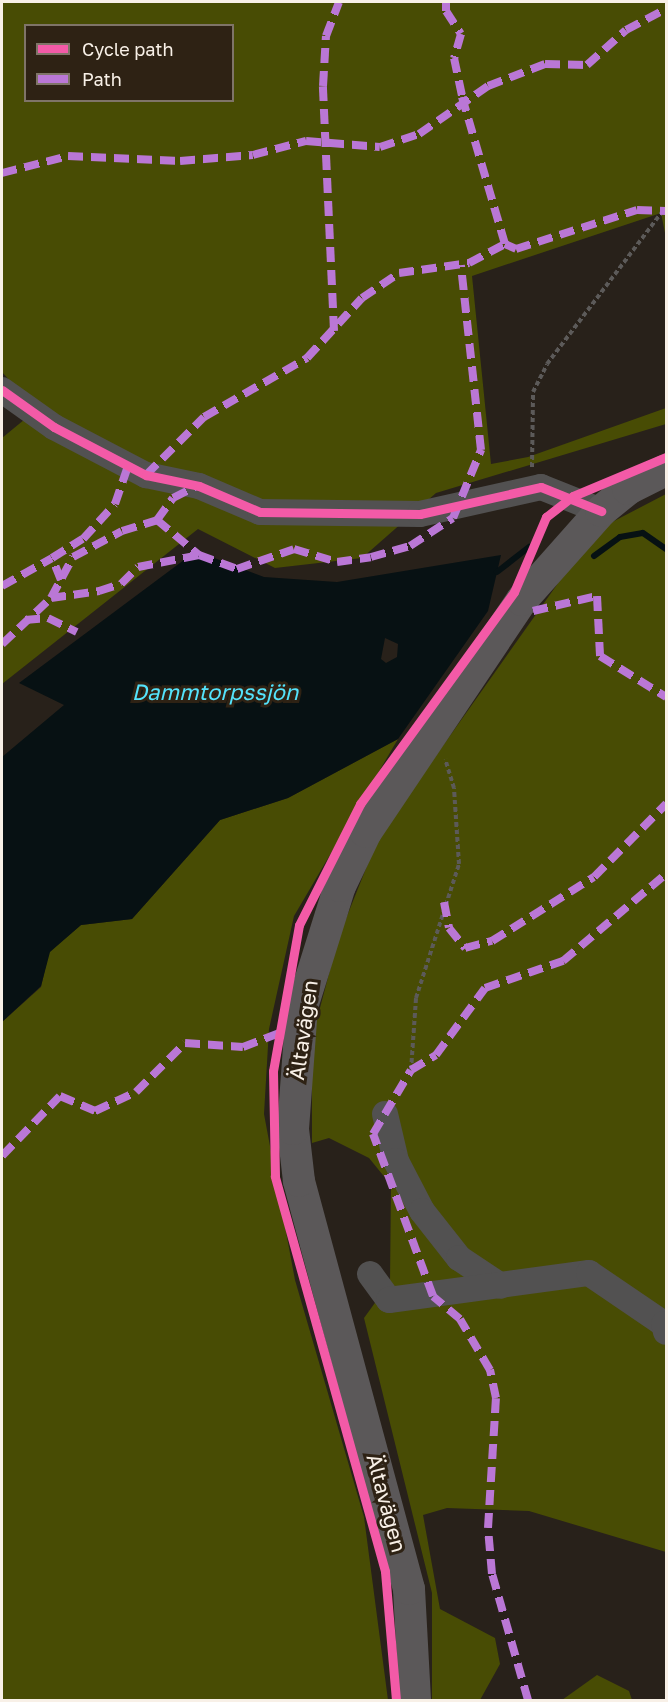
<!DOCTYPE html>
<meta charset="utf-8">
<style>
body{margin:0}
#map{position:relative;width:668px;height:1702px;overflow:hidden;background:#28211a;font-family:"Golos Text",sans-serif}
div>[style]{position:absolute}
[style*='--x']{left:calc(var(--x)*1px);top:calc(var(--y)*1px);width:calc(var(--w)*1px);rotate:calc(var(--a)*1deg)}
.forest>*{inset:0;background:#484c04}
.water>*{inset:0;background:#071113}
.stream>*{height:6px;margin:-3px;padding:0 3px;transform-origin:3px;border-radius:3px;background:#071113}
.path>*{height:4px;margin-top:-2px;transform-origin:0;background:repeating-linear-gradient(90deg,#5c5a59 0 4.5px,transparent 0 7.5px)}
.minor>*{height:26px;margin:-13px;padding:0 13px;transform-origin:13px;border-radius:13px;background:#525151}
.major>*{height:32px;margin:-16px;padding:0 16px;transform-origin:16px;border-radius:16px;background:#5b5859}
.quiet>*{height:8px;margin-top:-4px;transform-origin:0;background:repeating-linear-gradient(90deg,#ba77d6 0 15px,transparent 0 23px)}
.cycleway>*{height:9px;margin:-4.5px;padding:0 4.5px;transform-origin:4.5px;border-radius:4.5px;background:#f35aa7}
span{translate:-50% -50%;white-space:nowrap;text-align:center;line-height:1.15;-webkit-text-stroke:6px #2e2214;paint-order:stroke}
.street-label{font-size:21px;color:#f8f0e7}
.water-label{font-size:22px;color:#54e3fb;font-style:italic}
.frame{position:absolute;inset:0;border:3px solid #f8f0e7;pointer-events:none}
.legend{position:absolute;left:24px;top:24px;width:210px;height:78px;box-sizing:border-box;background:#2e2214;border:2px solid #7f7468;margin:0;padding:8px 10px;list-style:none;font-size:18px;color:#f8f0e7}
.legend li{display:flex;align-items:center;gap:12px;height:30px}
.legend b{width:30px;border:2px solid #7f7468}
</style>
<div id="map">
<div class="forest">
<i style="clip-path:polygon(evenodd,2px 2px,666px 2px,666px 238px,661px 213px,472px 276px,491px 464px,528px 457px,666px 408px,666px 424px,436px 493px,362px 558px,275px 568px,198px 529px,2px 684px,2px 438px,36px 410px,2px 372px,2px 2px,26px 26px,232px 26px,232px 100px,26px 100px,26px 26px)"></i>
<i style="clip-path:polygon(666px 494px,666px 1552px,529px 1511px,447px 1508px,423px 1515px,440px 1609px,495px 1638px,500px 1664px,480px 1700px,432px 1700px,432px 1593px,364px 1318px,390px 1282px,391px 1185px,369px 1158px,329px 1138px,312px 1143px,312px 1038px,339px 936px,379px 836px,595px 531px)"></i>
<i style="clip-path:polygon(398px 739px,294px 916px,269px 1029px,264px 1114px,295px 1280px,364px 1517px,388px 1700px,2px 1700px,2px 1022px,41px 987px,49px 952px,81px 925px,132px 919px,220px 820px,288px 798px)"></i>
<i style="clip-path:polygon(597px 1675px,629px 1691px,632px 1700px,562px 1700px)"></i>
</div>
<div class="water">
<i style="clip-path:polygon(evenodd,196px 551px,264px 577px,337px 582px,501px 555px,488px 611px,398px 739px,288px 798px,220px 820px,132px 919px,81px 925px,50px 952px,41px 986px,2px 1022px,2px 757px,64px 705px,19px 683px,196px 551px,385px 638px,398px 644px,397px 657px,386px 663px,381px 659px,385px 638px)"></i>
</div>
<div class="stream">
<i style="--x:594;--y:556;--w:32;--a:-36"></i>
<i style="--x:620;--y:537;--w:23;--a:-10"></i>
<i style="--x:643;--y:533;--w:28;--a:35"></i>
<i style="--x:497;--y:572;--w:41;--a:-38"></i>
</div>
<div class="path">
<i style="--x:532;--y:467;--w:75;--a:-89.2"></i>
<i style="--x:533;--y:392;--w:31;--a:-63"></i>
<i style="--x:547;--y:364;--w:191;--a:-52.9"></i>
<i style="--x:411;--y:1070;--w:72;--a:-86"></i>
<i style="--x:416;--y:998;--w:141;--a:-72.2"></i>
<i style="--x:459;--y:864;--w:76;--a:-93.8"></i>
<i style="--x:454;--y:788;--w:30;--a:-107"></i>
</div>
<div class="minor">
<i style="--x:2;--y:390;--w:64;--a:35.4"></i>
<i style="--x:54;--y:427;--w:104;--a:27.6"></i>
<i style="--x:146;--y:475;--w:54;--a:11.7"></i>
<i style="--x:199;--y:486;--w:66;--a:23.1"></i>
<i style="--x:260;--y:512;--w:160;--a:0.7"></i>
<i style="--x:420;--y:514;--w:124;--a:-12.6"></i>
<i style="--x:541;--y:487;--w:65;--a:21.8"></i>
<i style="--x:385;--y:1114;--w:48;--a:76.8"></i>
<i style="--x:396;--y:1161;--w:56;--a:62.5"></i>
<i style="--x:422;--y:1211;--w:60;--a:51.8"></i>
<i style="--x:459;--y:1258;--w:50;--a:33.7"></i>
<i style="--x:370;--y:1274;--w:32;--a:54"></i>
<i style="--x:389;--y:1300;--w:202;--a:-7.7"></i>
<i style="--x:589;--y:1273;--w:91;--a:34.2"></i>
<i style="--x:664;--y:1324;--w:8;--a:76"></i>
</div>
<div class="major">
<i style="--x:415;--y:1700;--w:111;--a:-93.1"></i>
<i style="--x:409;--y:1589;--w:423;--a:-105.1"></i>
<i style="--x:299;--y:1181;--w:52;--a:-96.6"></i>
<i style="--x:293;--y:1129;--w:122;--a:-85.8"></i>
<i style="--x:302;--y:1007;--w:127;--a:-72.6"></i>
<i style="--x:340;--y:886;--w:60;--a:-64.3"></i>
<i style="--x:366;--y:832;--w:280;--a:-56.1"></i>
<i style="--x:522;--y:600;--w:119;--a:-48.4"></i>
<i style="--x:601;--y:511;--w:35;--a:-39"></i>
<i style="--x:628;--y:489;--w:42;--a:-26.6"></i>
</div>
<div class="quiet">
<i style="--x:446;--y:2;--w:9;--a:90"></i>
<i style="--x:446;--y:11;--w:27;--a:57"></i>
<i style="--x:461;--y:34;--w:25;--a:106"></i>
<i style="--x:454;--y:58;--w:40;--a:78"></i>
<i style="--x:462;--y:97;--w:153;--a:73.7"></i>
<i style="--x:2;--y:173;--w:68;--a:-14.4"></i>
<i style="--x:68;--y:156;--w:112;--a:2.6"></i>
<i style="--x:180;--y:161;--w:73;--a:-4.7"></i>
<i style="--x:253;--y:155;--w:55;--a:-14.8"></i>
<i style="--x:306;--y:141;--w:74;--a:4.6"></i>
<i style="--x:380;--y:147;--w:41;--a:-18.4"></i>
<i style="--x:419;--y:134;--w:84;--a:-34.8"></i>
<i style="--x:488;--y:86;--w:61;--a:-21.1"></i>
<i style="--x:545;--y:64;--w:42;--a:1.4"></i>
<i style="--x:587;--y:65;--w:52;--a:-41.9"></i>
<i style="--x:626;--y:30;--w:45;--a:-27.7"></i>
<i style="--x:334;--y:331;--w:245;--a:-92.6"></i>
<i style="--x:323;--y:86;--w:50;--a:-86.6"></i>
<i style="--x:326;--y:36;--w:36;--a:-69"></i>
<i style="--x:146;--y:475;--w:82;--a:-45"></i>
<i style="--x:204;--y:417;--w:119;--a:-29.8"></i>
<i style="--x:307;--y:358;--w:81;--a:-47.5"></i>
<i style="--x:362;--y:298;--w:45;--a:-34"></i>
<i style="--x:399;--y:273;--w:71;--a:-8.1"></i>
<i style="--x:469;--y:263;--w:41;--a:-27.8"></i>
<i style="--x:505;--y:244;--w:12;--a:24"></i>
<i style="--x:516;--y:249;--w:127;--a:-17.9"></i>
<i style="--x:637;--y:210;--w:29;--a:2"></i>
<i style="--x:157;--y:520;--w:55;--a:39.8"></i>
<i style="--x:199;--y:555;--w:40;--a:20.2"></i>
<i style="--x:237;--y:569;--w:60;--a:-19.3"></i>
<i style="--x:294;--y:549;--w:45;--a:16.8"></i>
<i style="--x:337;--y:562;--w:34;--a:-8"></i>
<i style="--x:371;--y:557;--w:41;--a:-15.8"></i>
<i style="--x:410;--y:546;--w:51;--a:-33.1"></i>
<i style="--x:453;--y:518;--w:74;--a:-67.6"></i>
<i style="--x:481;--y:450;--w:186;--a:-96.2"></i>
<i style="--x:61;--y:580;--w:24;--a:-112"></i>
<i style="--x:52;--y:558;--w:36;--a:-32"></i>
<i style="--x:83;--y:539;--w:47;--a:-47.6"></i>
<i style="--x:115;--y:504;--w:40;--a:-71.1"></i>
<i style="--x:2;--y:586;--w:57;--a:-29.2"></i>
<i style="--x:51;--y:598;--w:49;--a:-8.3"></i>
<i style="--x:99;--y:591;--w:23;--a:-18"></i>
<i style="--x:121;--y:584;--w:24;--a:-45"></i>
<i style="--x:138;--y:567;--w:62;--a:-11.1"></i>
<i style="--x:533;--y:611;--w:66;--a:-13.2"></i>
<i style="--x:597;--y:596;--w:60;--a:87.1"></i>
<i style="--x:600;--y:656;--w:78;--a:31.8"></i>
<i style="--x:25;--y:620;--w:23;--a:-5"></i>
<i style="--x:48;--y:618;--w:32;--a:26"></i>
<i style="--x:2;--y:644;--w:67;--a:-43.2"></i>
<i style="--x:51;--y:598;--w:47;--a:-61.8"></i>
<i style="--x:73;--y:557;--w:55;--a:-28"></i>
<i style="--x:122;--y:531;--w:37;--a:-17"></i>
<i style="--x:157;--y:520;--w:27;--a:-54"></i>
<i style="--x:173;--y:498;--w:27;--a:-27"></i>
<i style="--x:444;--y:902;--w:26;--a:79"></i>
<i style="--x:449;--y:928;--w:26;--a:51"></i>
<i style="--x:465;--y:948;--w:28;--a:-15"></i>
<i style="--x:492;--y:941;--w:120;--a:-32.1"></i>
<i style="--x:594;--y:877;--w:103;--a:-45.4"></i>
<i style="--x:2;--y:1156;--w:83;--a:-46"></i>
<i style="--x:60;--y:1096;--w:38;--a:23"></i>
<i style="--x:95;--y:1111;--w:45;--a:-24.9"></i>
<i style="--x:136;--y:1092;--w:69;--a:-45"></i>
<i style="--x:185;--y:1043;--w:58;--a:3.9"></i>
<i style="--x:243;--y:1047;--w:39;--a:-21"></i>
<i style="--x:528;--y:1700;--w:131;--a:-105.9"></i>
<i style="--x:492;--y:1574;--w:46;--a:-95"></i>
<i style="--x:488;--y:1528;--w:130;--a:-86.5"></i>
<i style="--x:496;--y:1398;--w:29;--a:-102"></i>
<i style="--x:490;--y:1370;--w:59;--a:-120.5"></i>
<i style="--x:460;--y:1319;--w:35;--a:-140"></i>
<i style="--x:433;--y:1296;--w:173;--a:-110.3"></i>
<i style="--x:373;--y:1134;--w:74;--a:-59.3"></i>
<i style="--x:411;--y:1070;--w:29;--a:-31"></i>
<i style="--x:436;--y:1055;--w:83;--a:-53.8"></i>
<i style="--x:485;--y:988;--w:83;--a:-19.1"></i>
<i style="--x:563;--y:961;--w:135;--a:-40.2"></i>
</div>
<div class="cycleway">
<i style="--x:2;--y:390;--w:64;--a:35.4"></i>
<i style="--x:54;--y:427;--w:104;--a:27.6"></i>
<i style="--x:146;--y:475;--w:54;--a:11.7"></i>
<i style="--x:199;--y:486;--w:66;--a:23.1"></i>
<i style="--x:260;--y:512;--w:160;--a:0.7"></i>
<i style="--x:420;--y:514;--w:124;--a:-12.6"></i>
<i style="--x:541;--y:487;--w:65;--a:21.8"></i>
<i style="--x:396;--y:1700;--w:129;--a:-94.9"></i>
<i style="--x:385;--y:1571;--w:410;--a:-105.6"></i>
<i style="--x:275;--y:1176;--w:105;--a:-91.1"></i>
<i style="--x:273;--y:1071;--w:148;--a:-79.9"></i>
<i style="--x:299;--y:925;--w:136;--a:-63.2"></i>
<i style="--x:360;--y:804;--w:262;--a:-54"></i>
<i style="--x:514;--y:592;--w:82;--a:-66.9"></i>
<i style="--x:546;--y:517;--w:34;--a:-38"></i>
<i style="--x:573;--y:496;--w:101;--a:-22.8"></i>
</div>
<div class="street-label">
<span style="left:303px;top:1030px;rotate:-82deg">Ältavägen</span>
<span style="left:387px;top:1503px;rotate:75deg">Ältavägen</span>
</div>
<div class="water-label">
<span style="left:215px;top:692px">Dammtorpssjön</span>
</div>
<div class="frame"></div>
<ul class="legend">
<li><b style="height:8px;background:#f35aa7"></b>Cycle path</li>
<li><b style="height:8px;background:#ba77d6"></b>Path</li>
</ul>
</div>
